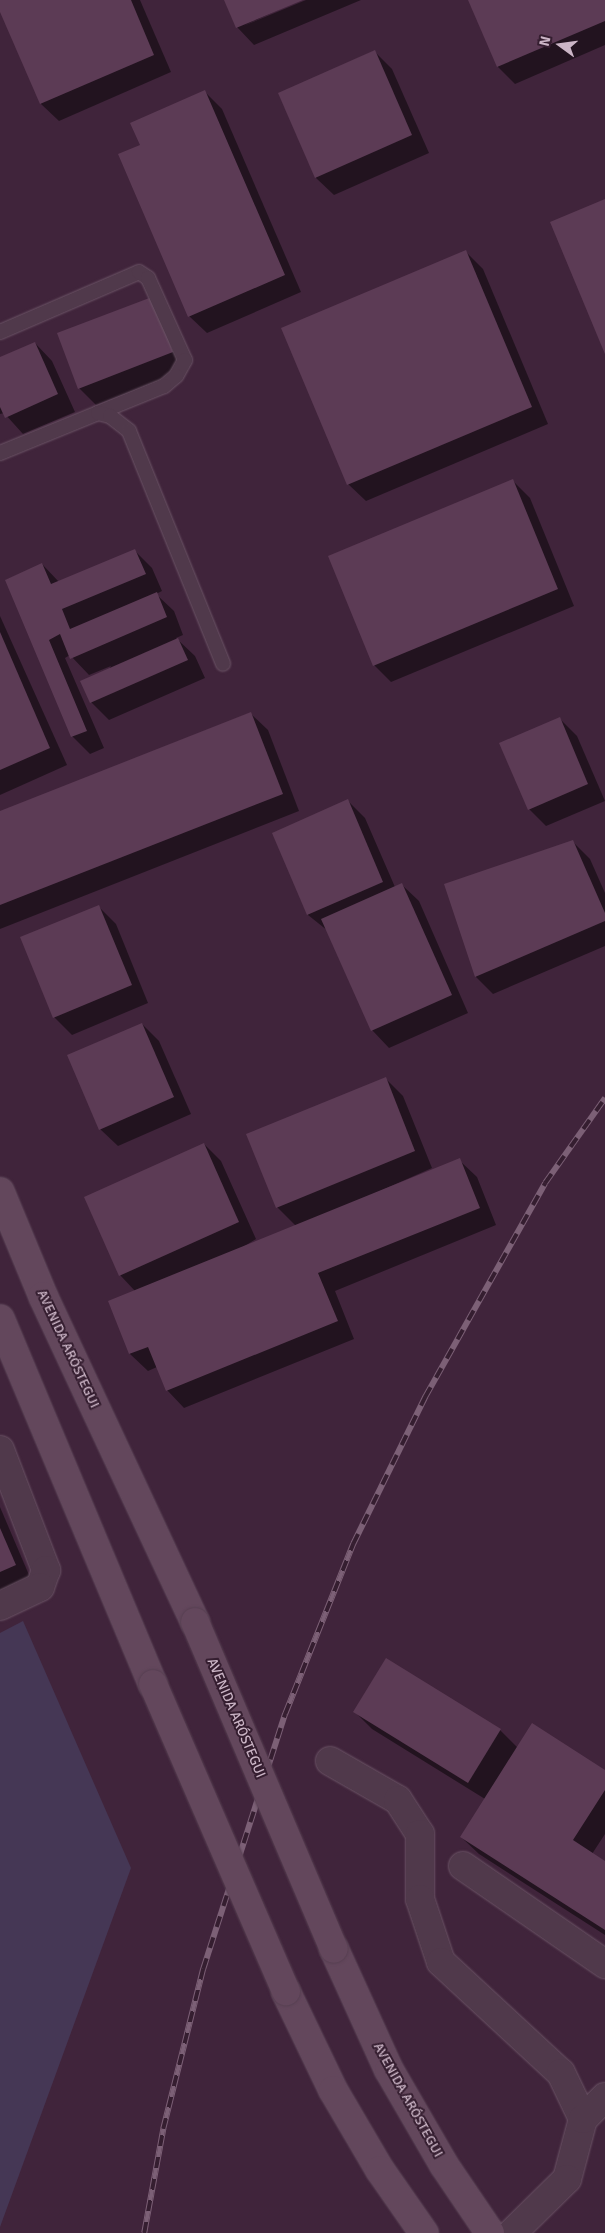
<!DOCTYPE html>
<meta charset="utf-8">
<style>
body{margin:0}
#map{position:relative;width:605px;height:2233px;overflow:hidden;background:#40243b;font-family:Signika,sans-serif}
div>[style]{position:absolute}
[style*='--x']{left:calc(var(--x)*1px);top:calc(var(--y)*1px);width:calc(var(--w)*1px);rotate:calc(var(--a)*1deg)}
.green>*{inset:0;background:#453755}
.shadow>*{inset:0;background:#0007}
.building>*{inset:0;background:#5c3b55}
.roads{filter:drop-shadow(0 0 1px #6b5466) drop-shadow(0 0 1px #6b5466)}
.lane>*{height:14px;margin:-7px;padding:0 7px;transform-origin:7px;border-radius:7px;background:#50394b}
.street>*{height:28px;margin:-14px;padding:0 14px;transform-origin:14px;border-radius:14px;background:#50394b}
.secondary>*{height:28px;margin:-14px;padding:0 14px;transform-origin:14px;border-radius:14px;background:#63475c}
.rail>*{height:5.5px;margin-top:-2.75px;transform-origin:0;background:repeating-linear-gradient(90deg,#351e30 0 11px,#7c6076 0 22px);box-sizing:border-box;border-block:1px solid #7c6076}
.bridges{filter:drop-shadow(0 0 1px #563f51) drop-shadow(0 0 1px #563f51)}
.secondary-bridge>*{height:28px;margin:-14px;padding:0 14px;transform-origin:14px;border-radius:14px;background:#63475c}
span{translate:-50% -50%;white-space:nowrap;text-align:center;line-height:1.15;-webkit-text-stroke:4px #351e30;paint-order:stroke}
.street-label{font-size:14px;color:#cbb5c6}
.north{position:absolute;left:535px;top:20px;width:50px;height:50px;-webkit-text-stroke:4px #351e30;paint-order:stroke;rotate:284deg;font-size:14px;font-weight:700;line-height:20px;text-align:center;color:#cbb5c6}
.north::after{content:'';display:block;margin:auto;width:18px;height:22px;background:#cbb5c6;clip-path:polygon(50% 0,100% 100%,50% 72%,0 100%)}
</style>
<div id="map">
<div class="green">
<i style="clip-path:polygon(23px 1621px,131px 1868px,0 2227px,0 1633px)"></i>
</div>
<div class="shadow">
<i style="clip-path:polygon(0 0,140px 0,171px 72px,59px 121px,41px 104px,0 8px)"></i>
<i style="clip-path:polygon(225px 0,300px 0,243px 26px,306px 0,361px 0,254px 45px,237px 27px)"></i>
<i style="clip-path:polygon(470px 0,605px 0,605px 45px,515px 84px,498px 67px)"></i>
<i style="clip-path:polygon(374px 51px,392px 69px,429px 153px,334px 195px,316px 178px,279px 94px)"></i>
<i style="clip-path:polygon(205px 92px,222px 109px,301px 292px,207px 333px,189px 316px,141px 146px)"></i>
<i style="clip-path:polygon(466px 252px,483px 269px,548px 424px,366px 501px,348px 484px)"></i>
<i style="clip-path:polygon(169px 316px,189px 369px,96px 405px,79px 388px)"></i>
<i style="clip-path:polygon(35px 343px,52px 361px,75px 412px,23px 434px,4px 413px,0 414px,0 359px)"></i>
<i style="clip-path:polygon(512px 480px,530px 498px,574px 606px,391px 682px,374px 665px)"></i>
<i style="clip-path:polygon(135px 551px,152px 568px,162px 591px,156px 594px,174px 611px,183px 635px,176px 638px,195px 656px,205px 678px,109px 720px,91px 702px,111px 666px,89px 675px,70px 655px,65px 658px,104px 748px,90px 754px,72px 736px,6px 580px,42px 564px,59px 582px)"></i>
<i style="clip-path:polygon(0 616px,67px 765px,0 795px)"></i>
<i style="clip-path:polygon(250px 713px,268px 730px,299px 811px,0 929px,0 812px)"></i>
<i style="clip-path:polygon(560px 719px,577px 736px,605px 801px,546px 826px,529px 809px)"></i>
<i style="clip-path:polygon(348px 801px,365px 818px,395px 887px,401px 884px,419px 901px,468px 1013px,389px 1048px,372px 1030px,328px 931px,308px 915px,274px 833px)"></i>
<i style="clip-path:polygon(573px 842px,590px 859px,605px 893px,605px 946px,493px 994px,476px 977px,446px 885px)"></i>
<i style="clip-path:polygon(98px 906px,116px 924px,148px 1003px,72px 1035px,54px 1017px)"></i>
<i style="clip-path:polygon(142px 1024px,159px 1041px,191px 1114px,118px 1146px,100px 1129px)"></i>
<i style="clip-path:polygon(385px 1078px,403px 1096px,432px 1168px,355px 1202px,459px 1160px,477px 1177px,496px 1225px,335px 1291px,354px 1339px,184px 1408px,167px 1390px,157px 1367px,148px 1371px,130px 1354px,109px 1302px,135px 1291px,120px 1275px,204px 1144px,221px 1161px,256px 1239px,238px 1250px,296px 1226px,277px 1207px)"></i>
<i style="clip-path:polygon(0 1507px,32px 1582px,0 1596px)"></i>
<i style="clip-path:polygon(355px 1712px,500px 1730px,518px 1748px,605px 1772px,605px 1834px,592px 1854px,605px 1862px,605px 1935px,479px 1854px,461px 1837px,485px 1799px,372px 1729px)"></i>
</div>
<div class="building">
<i style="clip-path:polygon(0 0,131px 0,154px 55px,40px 104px,0 12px)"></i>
<i style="clip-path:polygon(224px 0,303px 0,236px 28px)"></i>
<i style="clip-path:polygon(468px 0,605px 0,605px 21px,497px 67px)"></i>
<i style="clip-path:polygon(375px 50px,412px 135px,315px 178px,278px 93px)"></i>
<i style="clip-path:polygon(205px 90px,285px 275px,188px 317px,118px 154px,140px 145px,130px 123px)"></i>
<i style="clip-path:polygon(605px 199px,605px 354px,550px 222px)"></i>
<i style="clip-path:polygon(466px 250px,532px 407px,347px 485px,281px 328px)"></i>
<i style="clip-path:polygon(152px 297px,173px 352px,78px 389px,57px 333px)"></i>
<i style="clip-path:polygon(35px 342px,58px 394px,5px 418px,0 407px,0 357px)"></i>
<i style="clip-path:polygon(513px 479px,558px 589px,373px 666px,328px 556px)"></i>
<i style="clip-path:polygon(135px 549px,146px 574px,62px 609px,70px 629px,157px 592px,167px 617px,70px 659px,60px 634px,49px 640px,87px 731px,71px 737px,5px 580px,42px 563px,51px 584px)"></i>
<i style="clip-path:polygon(0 632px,50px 748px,0 770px)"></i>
<i style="clip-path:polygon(178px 638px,188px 660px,90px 703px,80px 681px)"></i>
<i style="clip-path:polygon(251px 712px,283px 794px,0 905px,0 811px)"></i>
<i style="clip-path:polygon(560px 717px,588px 784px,528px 810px,499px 743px)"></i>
<i style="clip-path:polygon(348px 799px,383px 882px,307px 915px,272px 833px)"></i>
<i style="clip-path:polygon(573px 840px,605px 913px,605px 921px,475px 977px,444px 884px)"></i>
<i style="clip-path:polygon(402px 883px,452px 995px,371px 1031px,321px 919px)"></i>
<i style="clip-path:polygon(99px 905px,132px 985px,53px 1018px,20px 937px)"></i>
<i style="clip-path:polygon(142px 1023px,174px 1097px,99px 1130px,67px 1055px)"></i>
<i style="clip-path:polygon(386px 1077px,415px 1151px,276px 1208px,246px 1134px)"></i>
<i style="clip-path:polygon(204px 1143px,239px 1222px,119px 1276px,84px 1197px)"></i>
<i style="clip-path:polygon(460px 1158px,480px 1208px,318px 1273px,338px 1321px,166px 1391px,148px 1347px,129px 1354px,108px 1301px)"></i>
<i style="clip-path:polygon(0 1528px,16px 1565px,0 1572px)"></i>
<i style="clip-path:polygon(386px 1658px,501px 1729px,468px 1783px,353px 1712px)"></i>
<i style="clip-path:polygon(532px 1723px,605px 1770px,605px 1790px,573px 1840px,605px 1861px,605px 1930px,460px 1837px)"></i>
</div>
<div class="roads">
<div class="lane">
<i style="--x:0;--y:332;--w:151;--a:-23.3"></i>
<i style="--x:139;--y:272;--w:11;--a:34"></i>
<i style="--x:148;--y:278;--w:90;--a:65.7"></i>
<i style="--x:185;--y:360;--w:18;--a:119"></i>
<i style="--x:176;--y:376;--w:16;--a:140"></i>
<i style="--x:164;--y:386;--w:71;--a:157.8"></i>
<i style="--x:0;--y:453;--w:106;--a:-22.2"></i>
<i style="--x:98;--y:413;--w:12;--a:14"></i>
<i style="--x:110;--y:416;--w:24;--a:38"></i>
<i style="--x:129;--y:431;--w:251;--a:68"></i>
</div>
<div class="street">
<i style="--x:0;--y:1450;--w:129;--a:69"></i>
<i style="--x:46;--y:1570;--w:18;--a:109"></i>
<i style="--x:40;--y:1587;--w:44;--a:154.6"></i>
<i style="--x:330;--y:1761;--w:78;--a:29.8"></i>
<i style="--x:398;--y:1800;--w:40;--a:57.1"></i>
<i style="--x:420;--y:1834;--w:65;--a:90"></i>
<i style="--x:420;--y:1899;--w:66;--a:71.6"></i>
<i style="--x:441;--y:1962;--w:163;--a:42.8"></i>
<i style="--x:561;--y:2073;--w:51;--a:64.4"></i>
<i style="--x:583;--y:2119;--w:62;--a:104.9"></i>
<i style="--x:567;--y:2179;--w:77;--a:135.5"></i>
<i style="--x:463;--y:1866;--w:173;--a:34.6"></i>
<i style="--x:583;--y:2119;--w:31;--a:-45"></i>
</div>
<div class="secondary">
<i style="--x:0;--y:1192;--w:113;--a:67.5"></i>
<i style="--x:43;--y:1296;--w:360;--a:65"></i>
<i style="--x:0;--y:1319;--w:396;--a:67.3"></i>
<i style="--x:334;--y:1949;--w:133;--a:65.6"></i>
<i style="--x:389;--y:2070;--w:110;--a:59.9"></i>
<i style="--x:444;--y:2165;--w:82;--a:55.9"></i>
<i style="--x:286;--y:1992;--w:109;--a:64.4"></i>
<i style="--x:333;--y:2090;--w:93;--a:59.6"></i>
<i style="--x:380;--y:2170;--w:77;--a:55.1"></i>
</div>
</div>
<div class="rail">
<i style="--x:144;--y:2233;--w:106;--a:-79.6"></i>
<i style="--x:163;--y:2129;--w:165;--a:-76"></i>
<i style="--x:203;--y:1969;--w:268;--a:-72.2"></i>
<i style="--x:285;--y:1714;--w:183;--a:-68.2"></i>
<i style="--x:353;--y:1544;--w:164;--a:-63.9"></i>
<i style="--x:425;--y:1397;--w:245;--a:-60.7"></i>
<i style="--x:545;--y:1183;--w:104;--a:-54.8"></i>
</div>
<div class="bridges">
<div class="secondary-bridge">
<i style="--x:195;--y:1622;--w:355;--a:67"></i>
<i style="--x:153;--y:1684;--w:335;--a:66.6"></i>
</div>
</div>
<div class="street-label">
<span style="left:68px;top:1349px;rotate:65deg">AVENIDA ARÓSTEGUI</span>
<span style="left:236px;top:1718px;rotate:67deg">AVENIDA ARÓSTEGUI</span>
<span style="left:408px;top:2100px;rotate:61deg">AVENIDA ARÓSTEGUI</span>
</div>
<div class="north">N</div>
</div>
